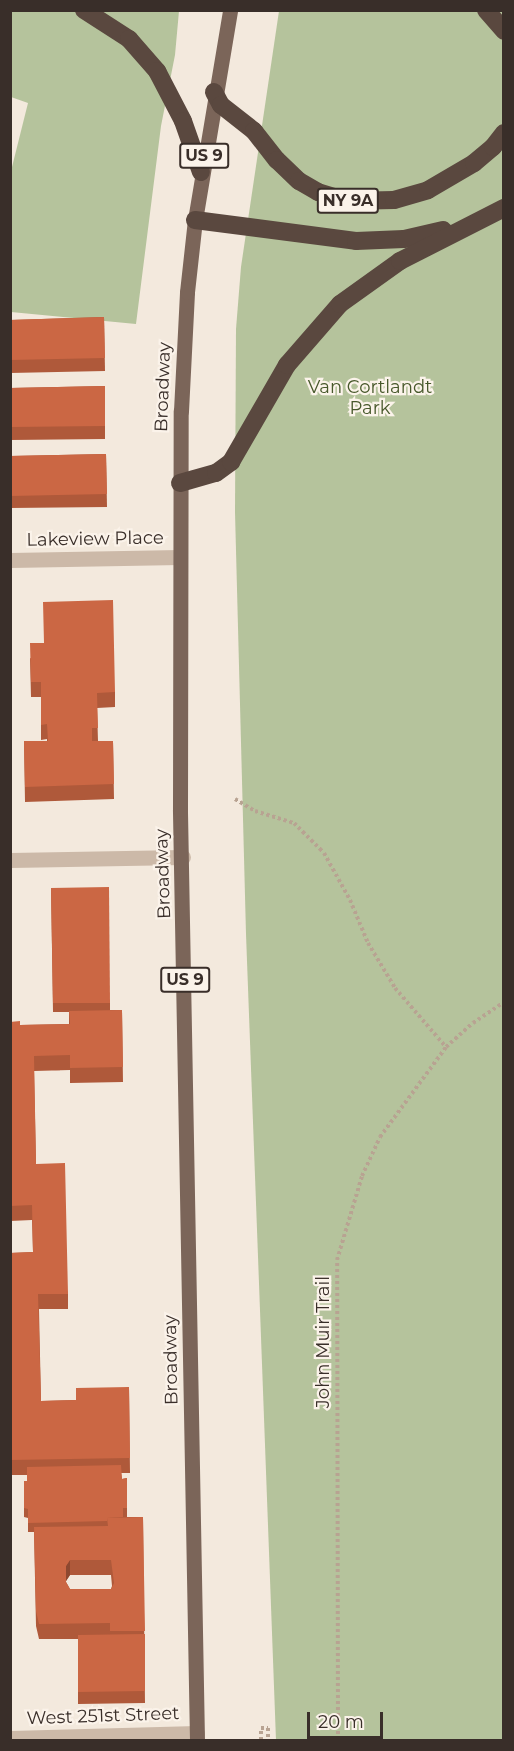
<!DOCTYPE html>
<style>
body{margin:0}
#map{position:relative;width:514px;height:1751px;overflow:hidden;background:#f3e9dd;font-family:Montserrat,sans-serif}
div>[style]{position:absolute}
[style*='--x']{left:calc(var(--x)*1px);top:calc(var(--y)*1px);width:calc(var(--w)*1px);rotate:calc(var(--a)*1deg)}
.green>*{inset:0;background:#b5c39c}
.path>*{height:4px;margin-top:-2px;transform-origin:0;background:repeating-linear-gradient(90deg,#b8a392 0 3px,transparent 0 6px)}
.minor>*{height:15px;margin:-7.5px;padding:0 7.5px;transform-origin:7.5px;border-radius:7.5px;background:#ccb9a8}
.major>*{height:15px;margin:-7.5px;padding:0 7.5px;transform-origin:7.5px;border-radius:7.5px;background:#7b6559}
.highway>*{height:18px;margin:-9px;padding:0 9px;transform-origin:9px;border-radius:9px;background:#5a483f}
.wall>*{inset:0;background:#af593a}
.shaded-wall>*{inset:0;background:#8e4830}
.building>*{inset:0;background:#cb6744}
span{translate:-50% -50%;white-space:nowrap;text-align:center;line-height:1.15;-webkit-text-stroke:4.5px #fbf3ea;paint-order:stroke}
.shield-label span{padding:2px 4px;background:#fbf3ea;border:2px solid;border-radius:4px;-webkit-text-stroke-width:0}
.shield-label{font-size:16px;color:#392e29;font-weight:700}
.street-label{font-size:18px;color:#392e29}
.park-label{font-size:18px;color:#47582b}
.frame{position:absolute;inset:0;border:12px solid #392e29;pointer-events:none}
.scale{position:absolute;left:307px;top:1712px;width:76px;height:27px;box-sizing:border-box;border:3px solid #392e29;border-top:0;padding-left:8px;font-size:18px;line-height:21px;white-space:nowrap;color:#392e29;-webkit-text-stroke:4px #fbf3ea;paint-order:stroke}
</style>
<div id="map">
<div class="green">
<i style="clip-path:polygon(10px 11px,179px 11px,175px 55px,161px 126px,136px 324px,11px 312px,11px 171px,28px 103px,11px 97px)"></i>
<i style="clip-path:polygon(279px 11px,503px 11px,503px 1740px,276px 1740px,246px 934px,235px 512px,236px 329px,241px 267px)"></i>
</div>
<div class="path">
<i style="--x:235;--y:799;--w:23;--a:31"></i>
<i style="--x:255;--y:811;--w:41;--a:17.1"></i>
<i style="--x:294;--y:823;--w:42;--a:45"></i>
<i style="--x:324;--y:853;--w:54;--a:61"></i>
<i style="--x:350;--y:900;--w:47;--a:67.3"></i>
<i style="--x:368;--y:943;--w:52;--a:59"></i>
<i style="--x:395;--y:988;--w:78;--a:49.2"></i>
<i style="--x:261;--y:1740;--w:12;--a:-90"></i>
<i style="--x:261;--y:1728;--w:7;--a:0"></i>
<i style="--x:268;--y:1728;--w:12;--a:90"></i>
<i style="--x:338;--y:1740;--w:480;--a:-90.1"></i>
<i style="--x:337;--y:1260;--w:88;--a:-73.4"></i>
<i style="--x:362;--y:1176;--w:43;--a:-65.2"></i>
<i style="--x:380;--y:1137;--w:112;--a:-53.7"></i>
<i style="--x:446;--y:1047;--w:36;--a:-42"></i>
<i style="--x:473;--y:1023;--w:37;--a:-34"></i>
</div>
<div class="minor">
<i style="--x:10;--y:560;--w:170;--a:-1"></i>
<i style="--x:10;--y:860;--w:173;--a:-1"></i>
<i style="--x:10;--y:1738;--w:187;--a:-1.5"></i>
</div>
<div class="major">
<i style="--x:197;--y:1740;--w:931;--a:-91.05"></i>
<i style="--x:180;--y:809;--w:398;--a:-89.9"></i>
<i style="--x:181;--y:411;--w:119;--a:-87.1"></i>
<i style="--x:187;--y:292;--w:72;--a:-83.7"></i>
<i style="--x:195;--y:220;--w:213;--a:-80.5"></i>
</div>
<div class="highway">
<i style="--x:84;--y:10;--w:54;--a:32.8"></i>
<i style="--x:129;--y:39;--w:43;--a:48.8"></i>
<i style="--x:157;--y:71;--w:56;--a:62.5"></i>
<i style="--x:183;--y:121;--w:54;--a:70.6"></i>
<i style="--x:486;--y:10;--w:28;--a:49"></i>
<i style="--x:214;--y:92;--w:15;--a:62"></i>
<i style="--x:221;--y:105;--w:42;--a:38.2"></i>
<i style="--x:254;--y:131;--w:37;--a:52"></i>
<i style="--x:277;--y:160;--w:30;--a:44"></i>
<i style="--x:299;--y:181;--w:22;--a:30"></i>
<i style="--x:318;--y:192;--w:30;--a:17"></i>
<i style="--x:347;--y:201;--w:47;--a:-1.2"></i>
<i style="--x:394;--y:200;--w:35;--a:-16"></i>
<i style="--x:428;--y:190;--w:53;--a:-30.4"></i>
<i style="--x:474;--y:163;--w:25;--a:-40"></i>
<i style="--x:493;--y:147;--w:18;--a:-52"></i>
<i style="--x:195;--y:220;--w:162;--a:7.4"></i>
<i style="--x:356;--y:241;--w:48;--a:-2.4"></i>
<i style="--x:404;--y:239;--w:40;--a:-13"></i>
<i style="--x:180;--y:483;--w:37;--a:-16"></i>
<i style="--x:216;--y:473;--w:19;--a:-36"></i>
<i style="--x:231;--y:462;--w:112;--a:-60"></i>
<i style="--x:287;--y:365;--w:81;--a:-49"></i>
<i style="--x:340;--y:304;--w:74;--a:-35.6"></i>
<i style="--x:400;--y:261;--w:117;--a:-27"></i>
</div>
<div class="wall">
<i style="clip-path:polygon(104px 317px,105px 371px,10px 373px,10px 320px)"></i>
<i style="clip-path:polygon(105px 386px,105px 439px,10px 440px,10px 388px)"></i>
<i style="clip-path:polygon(106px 454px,107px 507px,10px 508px,10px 456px)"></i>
<i style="clip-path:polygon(10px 609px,12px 670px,12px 679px,10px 679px)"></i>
<i style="clip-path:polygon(30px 658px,115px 692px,115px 707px,97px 708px,98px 741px,113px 741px,114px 799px,25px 802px,24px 741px,47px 741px,47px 739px,41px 740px,41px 697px,31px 697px)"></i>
<i style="clip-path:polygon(evenodd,51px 888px,110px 1003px,110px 1010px,122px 1010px,123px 1082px,70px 1083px,70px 1070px,34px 1071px,36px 1164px,68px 1294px,68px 1309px,39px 1309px,41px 1401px,76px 1400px,129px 1387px,130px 1473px,121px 1473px,122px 1479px,127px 1478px,127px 1517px,123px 1517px,143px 1517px,145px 1703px,78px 1704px,78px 1639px,39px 1639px,36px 1626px,34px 1532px,28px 1532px,28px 1518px,24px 1517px,24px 1481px,27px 1481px,27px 1475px,10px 1475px,10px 1253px,33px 1252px,32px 1220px,10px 1221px,10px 1022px,20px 1025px,69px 1024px,69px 1012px,53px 1012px,51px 888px,70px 1575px,111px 1575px,112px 1586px,111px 1589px,70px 1589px,66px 1582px,66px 1581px,70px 1575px)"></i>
<i style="clip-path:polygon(10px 921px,12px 974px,12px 983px,10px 983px)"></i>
</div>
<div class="shaded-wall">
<i style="clip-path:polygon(70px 1560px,70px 1575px,66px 1581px,66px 1566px)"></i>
</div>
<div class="building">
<i style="clip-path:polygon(104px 317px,105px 358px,10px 360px,10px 320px)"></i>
<i style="clip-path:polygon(105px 386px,105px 426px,10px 427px,10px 388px)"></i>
<i style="clip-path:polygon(106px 454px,107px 494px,10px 496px,10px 456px)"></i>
<i style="clip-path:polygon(113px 600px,115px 692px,97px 693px,98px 728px,92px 728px,92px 741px,113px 741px,114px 784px,25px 787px,24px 741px,48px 741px,47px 724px,41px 725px,41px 682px,31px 682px,30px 643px,44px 643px,43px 602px)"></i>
<i style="clip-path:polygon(10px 609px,12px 670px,10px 670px)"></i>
<i style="clip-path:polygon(109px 887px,110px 1003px,53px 1003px,51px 888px)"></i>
<i style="clip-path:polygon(10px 921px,12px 974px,10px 974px)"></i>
<i style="clip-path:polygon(122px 1010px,123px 1067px,70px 1068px,70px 1055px,34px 1056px,36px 1164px,65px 1163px,68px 1294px,38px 1294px,41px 1401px,76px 1400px,76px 1388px,129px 1387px,130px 1458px,10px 1460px,10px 1253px,33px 1252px,32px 1205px,10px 1206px,10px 1022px,20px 1021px,20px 1025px,70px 1024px,69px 1011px)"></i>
<i style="clip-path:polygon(121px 1465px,122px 1479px,127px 1478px,127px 1508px,123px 1508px,123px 1517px,107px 1518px,107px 1521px,28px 1523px,28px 1509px,24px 1508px,24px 1481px,27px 1481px,27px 1467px)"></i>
<i style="clip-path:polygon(evenodd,143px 1517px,145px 1631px,110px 1631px,110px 1623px,39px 1624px,36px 1611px,34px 1527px,108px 1526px,107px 1518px,143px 1517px,70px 1560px,111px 1560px,114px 1583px,111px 1589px,70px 1589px,66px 1582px,66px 1566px,70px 1560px)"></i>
<i style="clip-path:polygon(145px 1634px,145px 1691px,78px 1692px,78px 1635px)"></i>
</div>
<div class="shield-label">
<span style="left:204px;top:156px">US 9</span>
<span style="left:348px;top:201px">NY 9A</span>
<span style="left:185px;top:980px">US 9</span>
</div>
<div class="street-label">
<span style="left:163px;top:387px;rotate:-88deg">Broadway</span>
<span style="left:95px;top:539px;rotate:-1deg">Lakeview Place</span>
<span style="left:163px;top:874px;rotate:-92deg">Broadway</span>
<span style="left:323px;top:1342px;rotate:-90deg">John Muir Trail</span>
<span style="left:171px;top:1360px;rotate:-91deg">Broadway</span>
<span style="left:103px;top:1716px;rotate:-2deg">West 251st Street</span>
</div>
<div class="park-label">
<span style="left:370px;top:398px">Van Cortlandt<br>Park</span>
</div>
<div class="frame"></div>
<div class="scale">20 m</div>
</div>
